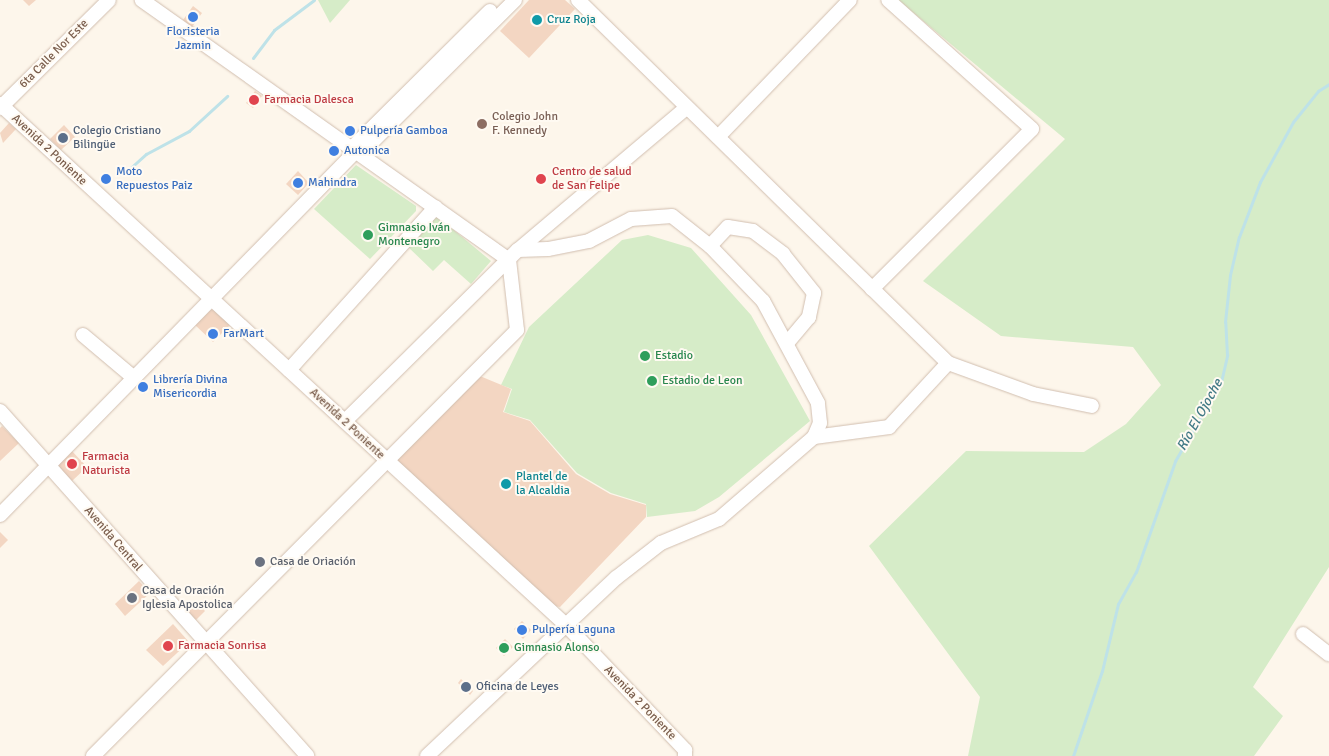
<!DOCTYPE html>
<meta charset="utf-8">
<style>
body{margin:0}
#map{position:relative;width:1329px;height:756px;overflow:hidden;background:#fdf6eb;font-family:Signika,sans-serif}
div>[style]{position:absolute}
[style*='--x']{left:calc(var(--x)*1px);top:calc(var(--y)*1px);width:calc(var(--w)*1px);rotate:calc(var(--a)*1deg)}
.green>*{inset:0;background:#d6ecc8}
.stream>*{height:3px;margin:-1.5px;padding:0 1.5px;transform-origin:1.5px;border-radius:1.5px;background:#bee2e8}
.building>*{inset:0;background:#f3d6c2}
.roads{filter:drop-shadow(0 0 1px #d1beaf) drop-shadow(0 0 1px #d1beaf)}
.minor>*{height:14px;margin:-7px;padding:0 7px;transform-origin:7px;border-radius:7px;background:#fff}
.dots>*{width:14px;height:14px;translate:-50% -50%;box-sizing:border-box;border:2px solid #fffaf2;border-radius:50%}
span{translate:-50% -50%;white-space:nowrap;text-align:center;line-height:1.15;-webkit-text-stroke:4px #fffaf2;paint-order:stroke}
.culture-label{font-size:12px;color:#0d838f}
.left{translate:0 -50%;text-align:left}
.shop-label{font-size:12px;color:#366cbe}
.street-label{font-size:12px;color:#7a5d4c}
.health-label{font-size:12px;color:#be3a42}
.education-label{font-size:12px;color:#785e54}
.service-label{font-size:12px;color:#4e5e75}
.leisure-label{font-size:12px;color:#27864d}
.worship-label{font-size:12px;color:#5b616d}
.water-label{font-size:14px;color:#427a86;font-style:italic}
</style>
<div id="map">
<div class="green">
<i style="clip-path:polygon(318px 0,350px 0,330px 23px)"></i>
<i style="clip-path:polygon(898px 0,1329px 0,1329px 567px,1253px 687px,1283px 716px,1254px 756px,968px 756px,980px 697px,869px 546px,966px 451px,1084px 452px,1126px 424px,1161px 385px,1133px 347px,1001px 336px,923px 281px,1065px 139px)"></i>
<i style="clip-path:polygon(356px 165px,416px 206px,416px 211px,370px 259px,314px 209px)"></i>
<i style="clip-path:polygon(438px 217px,491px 261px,471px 284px,444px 260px,433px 271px,406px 245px,427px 222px)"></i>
<i style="clip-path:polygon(648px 235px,691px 248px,751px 315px,810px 421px,719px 497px,695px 511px,647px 517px,646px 504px,611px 493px,577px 473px,530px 420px,504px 412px,512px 389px,501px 385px,529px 327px,622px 240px)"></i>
</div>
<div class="stream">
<i style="--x:253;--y:58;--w:35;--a:-53"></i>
<i style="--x:274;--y:30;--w:50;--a:-36.9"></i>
<i style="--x:126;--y:172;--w:27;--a:-42"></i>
<i style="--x:146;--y:154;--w:49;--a:-28.1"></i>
<i style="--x:189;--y:131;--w:52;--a:-42.6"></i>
<i style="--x:1073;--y:756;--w:90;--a:-71.2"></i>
<i style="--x:1102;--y:671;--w:69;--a:-76.6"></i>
<i style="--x:1118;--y:604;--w:37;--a:-61"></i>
<i style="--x:1136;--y:572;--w:118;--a:-70.6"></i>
<i style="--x:1175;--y:461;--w:91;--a:-59.8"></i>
<i style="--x:1221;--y:382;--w:28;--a:-77"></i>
<i style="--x:1227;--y:355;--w:33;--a:-93"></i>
<i style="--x:1225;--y:322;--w:47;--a:-83.9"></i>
<i style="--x:1230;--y:275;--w:39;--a:-77"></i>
<i style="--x:1239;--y:237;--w:59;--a:-69.1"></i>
<i style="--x:1260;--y:182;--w:68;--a:-61.2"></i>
<i style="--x:1293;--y:122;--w:40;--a:-51"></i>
<i style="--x:1318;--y:91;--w:13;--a:-32"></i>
</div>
<div class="building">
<i style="clip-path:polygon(23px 0,36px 0,29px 6px)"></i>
<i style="clip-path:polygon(529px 0,565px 0,575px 9px,529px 58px,500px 31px)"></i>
<i style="clip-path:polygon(193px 6px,202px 13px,192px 27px,183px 20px)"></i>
<i style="clip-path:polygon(255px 91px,262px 96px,253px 108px,246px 103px)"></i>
<i style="clip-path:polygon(9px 123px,16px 129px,3px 143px,0 133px)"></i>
<i style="clip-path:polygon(64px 125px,75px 137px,61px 150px,50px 139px)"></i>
<i style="clip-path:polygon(298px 171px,309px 183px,298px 195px,286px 184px)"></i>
<i style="clip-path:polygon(106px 172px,112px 178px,105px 185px,99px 180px)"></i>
<i style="clip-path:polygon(208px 310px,215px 310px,230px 325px,213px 342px,194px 324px)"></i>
<i style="clip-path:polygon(475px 374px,511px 389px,503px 412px,530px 421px,576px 474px,610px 494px,646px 505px,646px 517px,560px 607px,550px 605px,395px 462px)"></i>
<i style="clip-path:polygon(141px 380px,150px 389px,144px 394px,135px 385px)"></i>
<i style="clip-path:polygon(2px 426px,19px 443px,0 461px,0 428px)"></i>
<i style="clip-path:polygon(71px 450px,87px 467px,72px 481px,59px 468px,58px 462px)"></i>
<i style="clip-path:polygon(0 532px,8px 540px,0 548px)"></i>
<i style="clip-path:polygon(139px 581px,150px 593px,125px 616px,115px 604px)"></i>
<i style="clip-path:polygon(195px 600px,205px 611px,196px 620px,185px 610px)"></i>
<i style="clip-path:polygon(522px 621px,531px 630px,523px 639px,514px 629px)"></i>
<i style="clip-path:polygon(173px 624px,189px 642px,163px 666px,146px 650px)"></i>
<i style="clip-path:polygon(505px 639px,513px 647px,504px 656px,496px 648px)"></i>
<i style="clip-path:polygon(461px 679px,473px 691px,470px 695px,458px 683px)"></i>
</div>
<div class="roads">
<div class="minor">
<i style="--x:578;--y:0;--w:518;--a:44.45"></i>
<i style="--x:948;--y:363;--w:90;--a:20"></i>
<i style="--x:1033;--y:394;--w:60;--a:11.5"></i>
<i style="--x:0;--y:104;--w:769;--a:42.63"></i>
<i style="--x:566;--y:625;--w:173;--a:46.4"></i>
<i style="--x:685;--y:750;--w:6;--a:90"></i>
<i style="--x:0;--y:108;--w:153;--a:-44.7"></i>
<i style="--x:718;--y:137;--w:190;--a:-46.1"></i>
<i style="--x:353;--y:147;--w:193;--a:-44.8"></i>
<i style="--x:361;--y:153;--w:217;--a:-44.8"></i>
<i style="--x:710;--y:246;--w:26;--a:-47"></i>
<i style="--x:728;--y:227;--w:25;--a:9"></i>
<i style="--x:753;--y:231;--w:38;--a:37"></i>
<i style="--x:783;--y:254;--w:50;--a:51.5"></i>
<i style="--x:814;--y:293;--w:25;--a:102"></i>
<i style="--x:809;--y:317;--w:34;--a:130"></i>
<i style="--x:872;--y:289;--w:226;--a:-45"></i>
<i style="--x:1032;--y:129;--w:193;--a:-138.1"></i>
<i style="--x:83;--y:335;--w:67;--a:40.1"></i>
<i style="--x:289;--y:370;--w:219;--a:-48"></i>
<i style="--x:0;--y:411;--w:462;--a:48.3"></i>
<i style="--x:345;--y:421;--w:243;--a:-44.7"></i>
<i style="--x:518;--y:250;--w:221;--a:-40.2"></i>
<i style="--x:814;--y:437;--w:76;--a:-7.6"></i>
<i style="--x:889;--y:427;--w:87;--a:-47.3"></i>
<i style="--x:0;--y:515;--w:511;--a:-45.63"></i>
<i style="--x:1303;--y:634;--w:33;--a:38"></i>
<i style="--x:93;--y:756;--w:601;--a:-45.13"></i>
<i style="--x:517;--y:330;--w:70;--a:-96.5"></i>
<i style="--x:509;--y:260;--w:450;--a:-144.7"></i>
<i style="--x:427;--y:756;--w:260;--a:-43.3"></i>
<i style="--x:616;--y:578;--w:57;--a:-37.9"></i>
<i style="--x:661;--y:543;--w:63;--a:-22.5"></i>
<i style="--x:719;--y:519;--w:125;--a:-40.8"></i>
<i style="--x:814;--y:437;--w:15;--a:-67"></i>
<i style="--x:820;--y:423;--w:20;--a:-96"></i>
<i style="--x:818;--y:403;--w:116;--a:-118.3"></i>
<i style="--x:763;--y:301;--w:76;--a:-133.9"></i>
<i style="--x:710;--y:246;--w:48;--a:-141.7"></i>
<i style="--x:672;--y:216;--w:41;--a:175.8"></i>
<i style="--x:631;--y:219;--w:47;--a:152.4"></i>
<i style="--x:589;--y:241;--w:42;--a:169"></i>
<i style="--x:548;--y:249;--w:30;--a:178"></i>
</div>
</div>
<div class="dots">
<i style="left:193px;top:17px;background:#3f7fe0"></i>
<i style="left:537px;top:20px;background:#0f9aa8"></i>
<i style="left:254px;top:100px;background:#e0444e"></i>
<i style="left:482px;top:124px;background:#8d6e63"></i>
<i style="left:350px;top:131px;background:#3f7fe0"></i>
<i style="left:63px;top:138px;background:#5c6f8a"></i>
<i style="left:334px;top:151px;background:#3f7fe0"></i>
<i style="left:106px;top:179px;background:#3f7fe0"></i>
<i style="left:541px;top:179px;background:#e0444e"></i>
<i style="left:298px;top:183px;background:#3f7fe0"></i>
<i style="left:368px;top:235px;background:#2e9e5b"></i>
<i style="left:213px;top:334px;background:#3f7fe0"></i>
<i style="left:645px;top:356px;background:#2e9e5b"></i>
<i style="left:652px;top:381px;background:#2e9e5b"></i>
<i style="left:143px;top:387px;background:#3f7fe0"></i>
<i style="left:72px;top:464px;background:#e0444e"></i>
<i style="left:506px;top:484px;background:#0f9aa8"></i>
<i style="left:260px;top:562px;background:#6b7280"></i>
<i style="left:132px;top:598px;background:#6b7280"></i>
<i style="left:522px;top:630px;background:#3f7fe0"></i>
<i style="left:168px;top:646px;background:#e0444e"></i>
<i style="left:504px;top:648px;background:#2e9e5b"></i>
<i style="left:466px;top:687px;background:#5c6f8a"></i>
</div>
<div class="culture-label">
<span class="left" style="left:547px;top:20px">Cruz Roja</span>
<span class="left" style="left:516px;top:484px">Plantel de<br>la Alcaldia</span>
</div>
<div class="shop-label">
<span style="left:193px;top:39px">Floristeria<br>Jazmin</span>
<span class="left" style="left:360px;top:131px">Pulpería Gamboa</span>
<span class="left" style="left:344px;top:151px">Autonica</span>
<span class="left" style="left:116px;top:179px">Moto<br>Repuestos Paiz</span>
<span class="left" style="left:308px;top:183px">Mahindra</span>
<span class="left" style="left:223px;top:334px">FarMart</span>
<span class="left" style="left:153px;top:387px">Librería Divina<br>Misericordia</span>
<span class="left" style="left:532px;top:630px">Pulpería Laguna</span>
</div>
<div class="street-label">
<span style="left:54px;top:54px;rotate:-45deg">6ta Calle Nor Este</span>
<span style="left:49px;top:150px;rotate:43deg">Avenida 2 Poniente</span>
<span style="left:347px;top:424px;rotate:43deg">Avenida 2 Poniente</span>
<span style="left:113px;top:539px;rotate:49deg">Avenida Central</span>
<span style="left:640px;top:703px;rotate:46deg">Avenida 2 Poniente</span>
</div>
<div class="health-label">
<span class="left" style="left:264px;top:100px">Farmacia Dalesca</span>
<span class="left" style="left:552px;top:179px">Centro de salud<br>de San Felipe</span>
<span class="left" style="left:82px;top:464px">Farmacia<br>Naturista</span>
<span class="left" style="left:178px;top:646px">Farmacia Sonrisa</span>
</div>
<div class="education-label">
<span class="left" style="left:492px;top:124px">Colegio John<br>F. Kennedy</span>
</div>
<div class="service-label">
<span class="left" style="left:73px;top:138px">Colegio Cristiano<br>Bilingüe</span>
<span class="left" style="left:476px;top:687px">Oficina de Leyes</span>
</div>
<div class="leisure-label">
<span class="left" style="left:378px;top:235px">Gimnasio Iván<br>Montenegro</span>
<span class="left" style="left:655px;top:356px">Estadio</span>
<span class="left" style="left:662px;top:381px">Estadio de Leon</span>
<span class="left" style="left:514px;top:648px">Gimnasio Alonso</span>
</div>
<div class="worship-label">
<span class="left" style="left:270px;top:562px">Casa de Oriación</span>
<span class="left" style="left:142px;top:598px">Casa de Oración<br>Iglesia Apostolica</span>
</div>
<div class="water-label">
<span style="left:1200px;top:415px;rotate:-61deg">Río El Ojoche</span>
</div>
</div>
